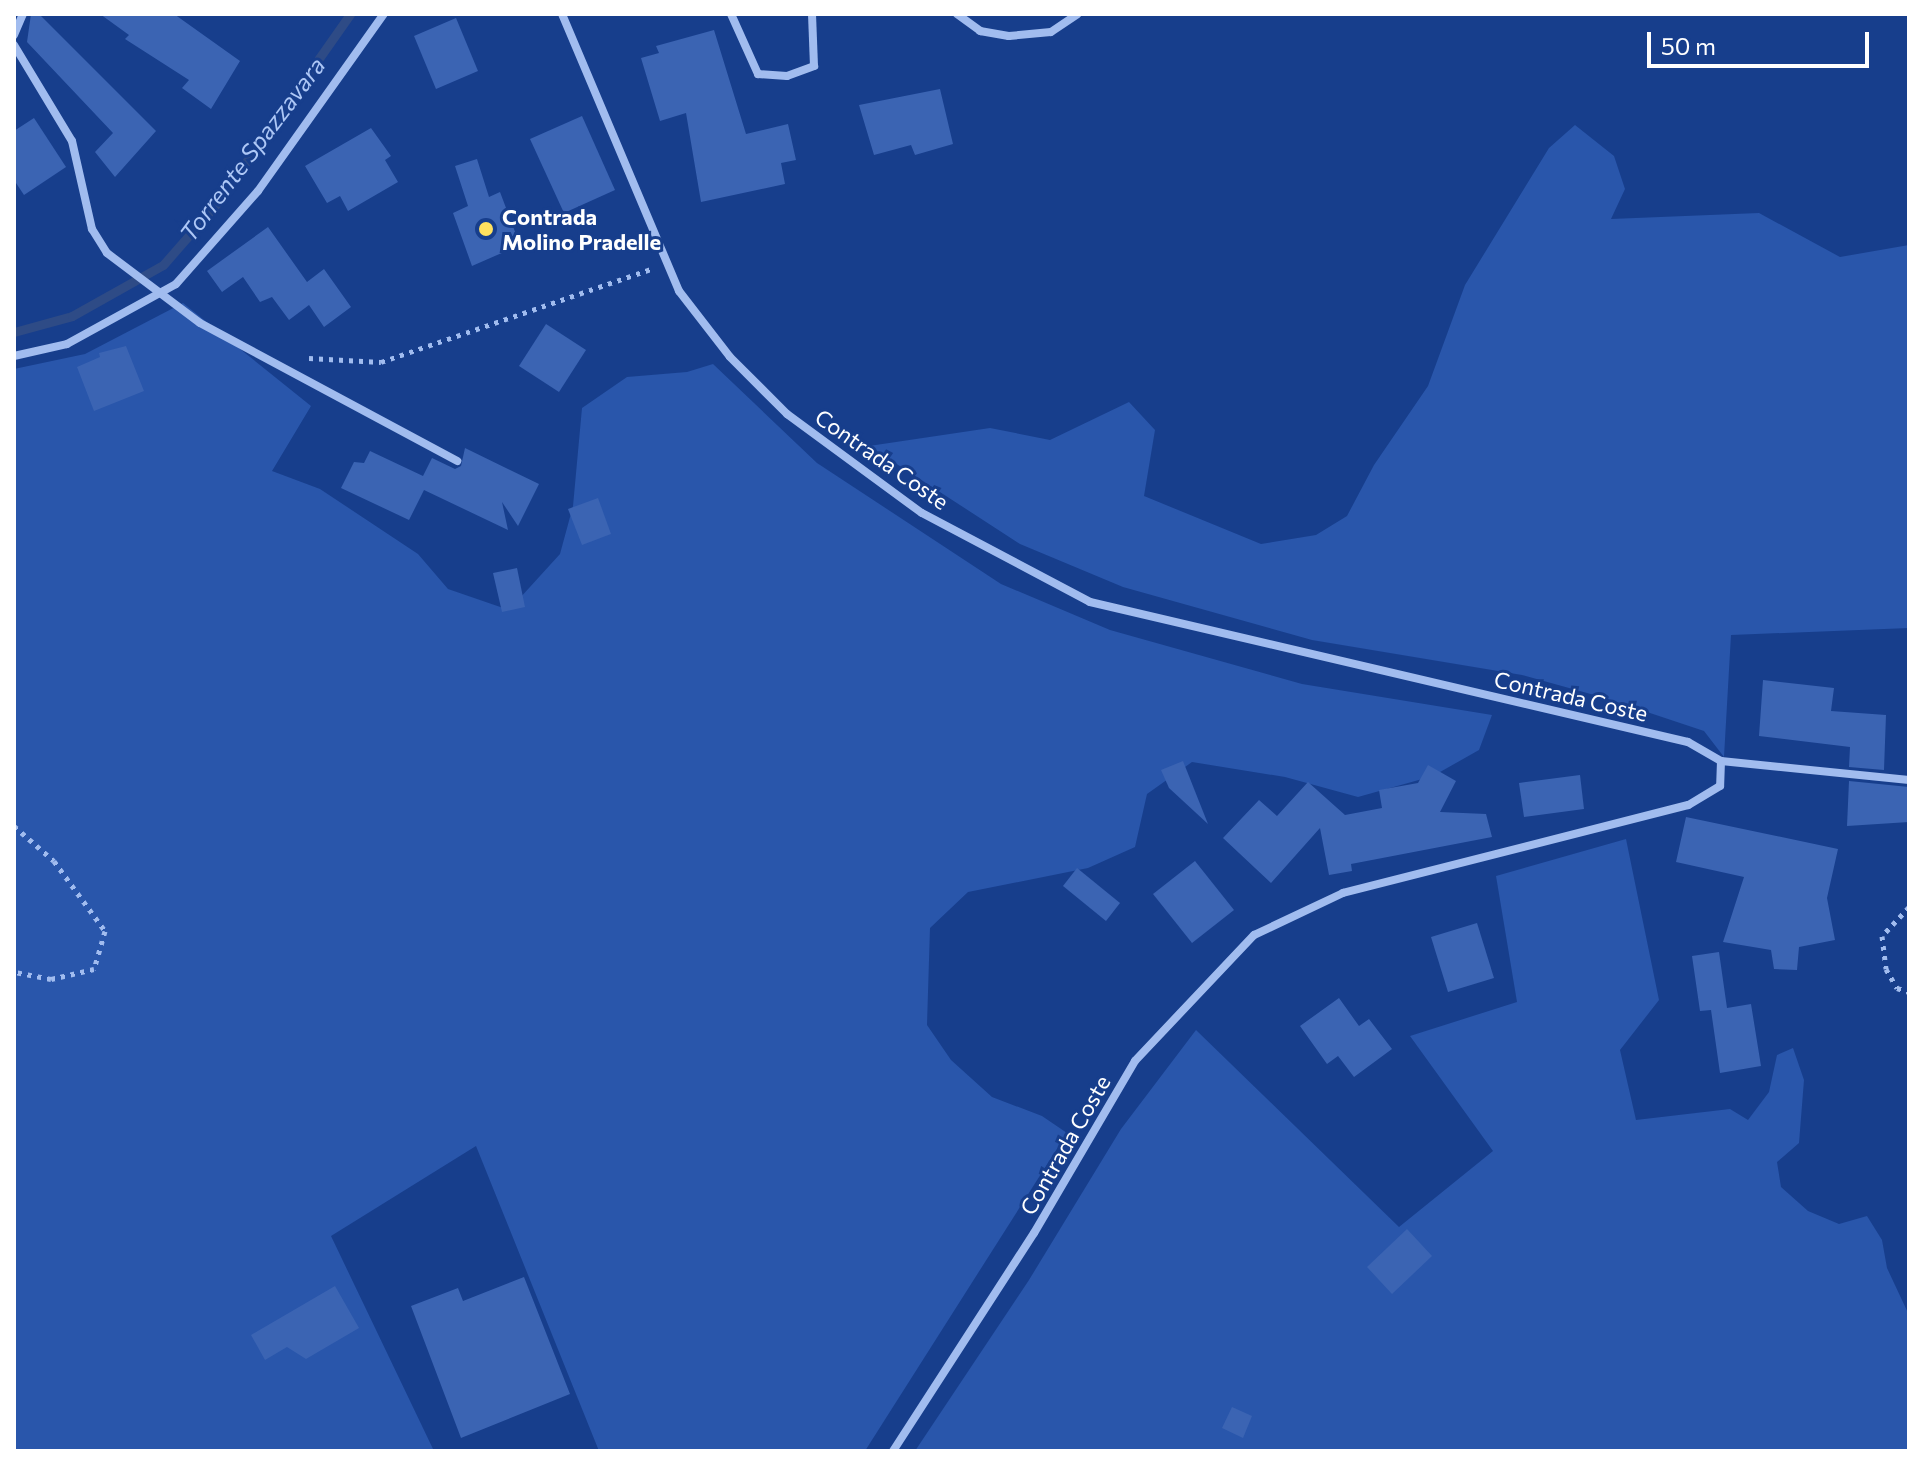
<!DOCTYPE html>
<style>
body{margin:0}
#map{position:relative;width:1923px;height:1465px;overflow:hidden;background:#173e8c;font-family:Commissioner,sans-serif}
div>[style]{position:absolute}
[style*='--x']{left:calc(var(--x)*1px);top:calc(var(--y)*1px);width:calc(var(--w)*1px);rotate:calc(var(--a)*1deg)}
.green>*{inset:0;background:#2956ab}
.stream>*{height:9px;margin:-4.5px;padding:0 4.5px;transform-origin:4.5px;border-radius:4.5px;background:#2e4b86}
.building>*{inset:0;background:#3b64b3}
.path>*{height:5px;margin-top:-2.5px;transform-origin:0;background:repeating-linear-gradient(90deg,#a1bcef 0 4px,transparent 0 10px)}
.street>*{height:8px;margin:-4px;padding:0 4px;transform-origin:4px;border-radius:4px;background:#a1bcef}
.dots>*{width:22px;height:22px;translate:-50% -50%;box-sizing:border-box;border:4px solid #173e8c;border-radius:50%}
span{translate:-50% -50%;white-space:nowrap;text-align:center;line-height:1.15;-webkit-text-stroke:6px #173e8c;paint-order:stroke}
.poi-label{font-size:22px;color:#fff;font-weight:700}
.left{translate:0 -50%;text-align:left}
.street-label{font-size:22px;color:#fff}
.water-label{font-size:24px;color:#adc7f6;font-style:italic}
.frame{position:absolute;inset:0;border:16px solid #fff;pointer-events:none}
.scale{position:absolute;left:1647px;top:32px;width:222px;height:36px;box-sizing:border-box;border:4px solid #fff;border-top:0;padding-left:10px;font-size:24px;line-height:28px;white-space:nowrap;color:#fff;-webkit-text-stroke:6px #173e8c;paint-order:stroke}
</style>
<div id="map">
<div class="green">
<i style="clip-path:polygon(1575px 125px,1614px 156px,1625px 189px,1611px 219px,1759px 213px,1840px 257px,1909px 245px,1909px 628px,1731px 635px,1724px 757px,1704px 731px,1605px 698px,1522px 675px,1312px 640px,1123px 587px,1020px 544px,869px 446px,990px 428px,1050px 440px,1129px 402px,1155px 430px,1144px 496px,1261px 544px,1316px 535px,1347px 516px,1374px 465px,1428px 386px,1465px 285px,1549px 148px)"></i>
<i style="clip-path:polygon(183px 303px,311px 406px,272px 471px,320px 489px,418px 554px,448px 589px,509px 610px,560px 554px,573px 506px,582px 408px,627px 377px,687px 372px,713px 364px,817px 463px,1001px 584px,1110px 630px,1302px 684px,1492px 715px,1479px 750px,1433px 776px,1358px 797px,1285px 777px,1192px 762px,1147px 794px,1135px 847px,1088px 868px,968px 892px,930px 928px,927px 1025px,951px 1060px,992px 1097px,1042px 1116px,1067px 1133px,865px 1451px,599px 1451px,476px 1146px,331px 1236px,434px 1451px,14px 1451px,14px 369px,85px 354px)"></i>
<i style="clip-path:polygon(1626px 839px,1659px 1000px,1620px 1050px,1636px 1120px,1730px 1109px,1748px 1120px,1769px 1092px,1777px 1055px,1793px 1048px,1804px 1080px,1799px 1143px,1777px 1162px,1781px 1187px,1808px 1211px,1839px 1224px,1867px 1216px,1882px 1240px,1887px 1268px,1909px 1315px,1909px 1451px,915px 1451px,1029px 1280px,1121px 1129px,1196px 1030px,1399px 1227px,1493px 1151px,1410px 1036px,1517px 1002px,1496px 876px)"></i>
</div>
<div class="stream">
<i style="--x:14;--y:332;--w:60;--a:-15.4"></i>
<i style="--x:72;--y:316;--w:104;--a:-29.3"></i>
<i style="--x:163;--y:265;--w:84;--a:-48.9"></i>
<i style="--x:218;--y:202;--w:230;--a:-54.9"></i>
</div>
<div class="building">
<i style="clip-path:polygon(31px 14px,39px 14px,156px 131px,115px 177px,95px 152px,113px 133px,27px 42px)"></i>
<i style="clip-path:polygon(100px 14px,174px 14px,240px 61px,211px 109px,182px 88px,189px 80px,125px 39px,129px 35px)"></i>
<i style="clip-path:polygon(456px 18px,478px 71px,436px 89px,414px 36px)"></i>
<i style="clip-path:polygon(714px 30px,746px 134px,788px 124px,796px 160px,781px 163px,785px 184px,701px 202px,686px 113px,660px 121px,641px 58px,659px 53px,656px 46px)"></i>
<i style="clip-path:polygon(940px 89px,953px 144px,915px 155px,911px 145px,874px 155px,859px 105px)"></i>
<i style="clip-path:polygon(582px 116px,615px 190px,564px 213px,530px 139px)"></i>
<i style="clip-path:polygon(34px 118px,66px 167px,24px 195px,14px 180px,14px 131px)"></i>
<i style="clip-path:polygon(371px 128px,391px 156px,385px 160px,398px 182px,348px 211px,340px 196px,327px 203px,305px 166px)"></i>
<i style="clip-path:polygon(477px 159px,489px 197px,500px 192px,520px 245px,472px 266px,453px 213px,468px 206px,455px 166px)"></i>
<i style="clip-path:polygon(268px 227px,307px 282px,324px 269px,351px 307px,324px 327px,309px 305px,289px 320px,272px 297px,260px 302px,243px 277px,222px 292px,207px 271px)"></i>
<i style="clip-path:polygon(546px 324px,586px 350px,559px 392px,519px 366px)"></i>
<i style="clip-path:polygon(126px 346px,144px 391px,94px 411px,77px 367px,100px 357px,99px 353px)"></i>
<i style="clip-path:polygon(465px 448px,539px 484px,518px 526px,502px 502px,508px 530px,424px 490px,409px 520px,341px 488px,354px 462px,364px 463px,370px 451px,423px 476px,432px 458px,455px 469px,461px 466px)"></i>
<i style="clip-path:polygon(598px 498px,611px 534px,582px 545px,568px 509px)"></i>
<i style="clip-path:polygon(517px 568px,525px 607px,502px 612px,493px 573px)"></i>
<i style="clip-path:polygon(1763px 680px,1834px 688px,1831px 711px,1886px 715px,1884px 770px,1849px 767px,1850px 747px,1759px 736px)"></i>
<i style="clip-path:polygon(1183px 761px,1208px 824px,1169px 788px,1161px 770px)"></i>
<i style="clip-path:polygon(1428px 765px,1456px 781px,1440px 812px,1486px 814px,1492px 837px,1351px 864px,1352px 871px,1329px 875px,1320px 828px,1271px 883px,1223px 838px,1259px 800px,1277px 816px,1308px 782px,1345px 815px,1382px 808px,1379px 790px,1418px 783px)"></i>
<i style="clip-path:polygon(1580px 775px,1584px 809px,1524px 817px,1519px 783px)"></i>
<i style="clip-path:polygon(1849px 781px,1909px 787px,1909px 822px,1847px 826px)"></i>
<i style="clip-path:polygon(1686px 817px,1838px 849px,1827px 898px,1835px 940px,1799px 947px,1797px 970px,1774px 969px,1771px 950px,1723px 942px,1744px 877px,1676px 862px)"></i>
<i style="clip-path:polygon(1195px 861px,1234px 910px,1192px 943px,1153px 894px)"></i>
<i style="clip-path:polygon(1077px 868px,1120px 903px,1106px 921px,1063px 886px)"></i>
<i style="clip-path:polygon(1477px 923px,1494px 978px,1448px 992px,1431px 937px)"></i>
<i style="clip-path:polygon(1719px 952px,1727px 1008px,1751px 1004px,1761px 1066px,1720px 1073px,1711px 1010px,1700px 1011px,1692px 956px)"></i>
<i style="clip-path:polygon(1339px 998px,1359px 1026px,1369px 1019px,1392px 1049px,1354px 1077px,1338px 1056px,1327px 1064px,1300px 1026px)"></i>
<i style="clip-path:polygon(1407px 1229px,1432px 1256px,1392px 1294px,1367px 1267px)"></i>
<i style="clip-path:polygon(524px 1277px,570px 1394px,461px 1438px,411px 1306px,458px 1288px,463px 1301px)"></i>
<i style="clip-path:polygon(335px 1286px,359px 1328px,306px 1359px,287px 1347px,265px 1360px,251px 1335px)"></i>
<i style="clip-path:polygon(1232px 1407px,1252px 1416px,1243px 1438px,1222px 1428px)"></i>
</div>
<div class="path">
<i style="--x:309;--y:358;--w:72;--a:3.2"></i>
<i style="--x:381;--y:362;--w:286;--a:-19"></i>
<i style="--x:14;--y:826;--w:53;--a:41.2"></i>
<i style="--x:54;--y:861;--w:87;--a:53.9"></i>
<i style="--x:105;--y:931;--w:40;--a:106"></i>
<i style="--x:94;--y:969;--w:44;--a:166.9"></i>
<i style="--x:51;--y:979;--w:38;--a:-169"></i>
<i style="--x:1909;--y:907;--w:40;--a:133"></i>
<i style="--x:1882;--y:936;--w:33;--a:83"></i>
<i style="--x:1886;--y:969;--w:22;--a:60"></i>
<i style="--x:1897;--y:988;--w:13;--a:18"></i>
</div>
<div class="street">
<i style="--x:562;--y:14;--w:301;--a:67.1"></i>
<i style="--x:679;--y:291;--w:83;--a:52.3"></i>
<i style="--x:730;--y:357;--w:81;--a:45"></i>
<i style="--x:787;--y:414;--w:167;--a:36.3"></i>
<i style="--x:922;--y:513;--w:190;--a:27.9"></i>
<i style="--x:1090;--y:602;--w:614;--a:13.18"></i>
<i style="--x:1688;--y:742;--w:38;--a:30"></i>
<i style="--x:1721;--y:761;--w:25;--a:92"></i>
<i style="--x:1720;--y:786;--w:37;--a:149"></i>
<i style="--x:1688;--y:805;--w:356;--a:165.7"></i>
<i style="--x:1343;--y:893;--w:98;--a:154.7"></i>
<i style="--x:1254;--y:935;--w:173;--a:133.4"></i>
<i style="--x:1135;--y:1061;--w:199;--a:120.4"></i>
<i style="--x:1034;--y:1233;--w:260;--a:122.9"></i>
<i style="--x:731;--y:14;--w:66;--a:65.8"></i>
<i style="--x:758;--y:74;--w:29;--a:4"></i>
<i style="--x:787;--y:76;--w:29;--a:-20"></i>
<i style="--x:814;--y:66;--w:52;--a:-92.2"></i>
<i style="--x:957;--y:14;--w:29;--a:36"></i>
<i style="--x:980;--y:31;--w:29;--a:10"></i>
<i style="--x:1009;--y:36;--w:42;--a:-5.4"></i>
<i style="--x:1051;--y:32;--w:32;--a:-34"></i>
<i style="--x:14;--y:35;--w:23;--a:-67"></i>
<i style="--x:14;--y:45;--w:112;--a:58.9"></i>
<i style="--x:72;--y:141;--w:90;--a:77.2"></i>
<i style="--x:92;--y:229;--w:28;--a:58"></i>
<i style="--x:107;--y:253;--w:116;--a:37"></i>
<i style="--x:200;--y:323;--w:292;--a:28.2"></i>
<i style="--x:14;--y:356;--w:54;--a:-12.8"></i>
<i style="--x:67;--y:344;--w:124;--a:-28.8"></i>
<i style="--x:176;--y:284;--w:124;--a:-48.6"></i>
<i style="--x:258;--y:191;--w:217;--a:-54.6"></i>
<i style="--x:1721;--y:761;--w:189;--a:5.8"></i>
</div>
<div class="dots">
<i style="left:486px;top:229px;background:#ffe15f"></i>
</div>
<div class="poi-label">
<span class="left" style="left:502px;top:229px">Contrada<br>Molino Pradelle</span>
</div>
<div class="street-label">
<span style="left:882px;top:459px;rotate:35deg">Contrada Coste</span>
<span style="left:1571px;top:696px;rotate:13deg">Contrada Coste</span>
<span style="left:1065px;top:1145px;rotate:-60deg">Contrada Coste</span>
</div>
<div class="water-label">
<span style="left:252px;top:149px;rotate:-53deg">Torrente Spazzavara</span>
</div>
<div class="frame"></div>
<div class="scale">50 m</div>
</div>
